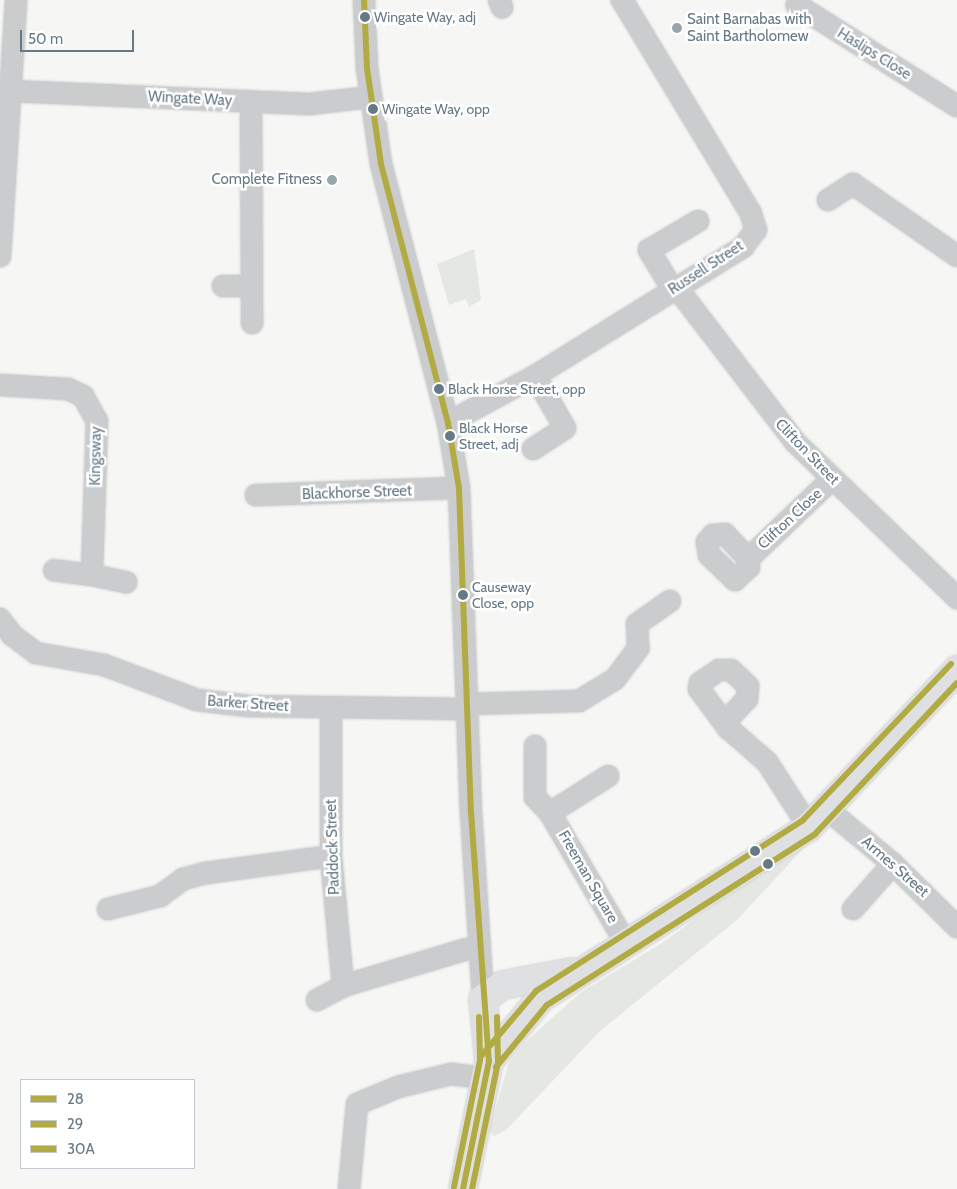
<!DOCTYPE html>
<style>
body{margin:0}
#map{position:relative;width:957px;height:1189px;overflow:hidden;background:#f6f6f5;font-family:Cabin,sans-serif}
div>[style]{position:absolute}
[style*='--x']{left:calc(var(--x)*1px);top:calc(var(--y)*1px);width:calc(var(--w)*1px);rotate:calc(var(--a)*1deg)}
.green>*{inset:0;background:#e5e8e2}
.roads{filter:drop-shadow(0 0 1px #d3d4d5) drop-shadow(0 0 1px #d3d4d5)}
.minor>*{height:22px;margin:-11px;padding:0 11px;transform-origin:11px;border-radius:11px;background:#cbcccd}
.major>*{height:28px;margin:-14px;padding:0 14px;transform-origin:14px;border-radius:14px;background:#dfe0e1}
.bus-1>*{height:6px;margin:-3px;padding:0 3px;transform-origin:3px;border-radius:3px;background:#b2ab44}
.bus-2>*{height:6px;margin:-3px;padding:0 3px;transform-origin:3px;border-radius:3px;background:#b2ab44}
.bus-3>*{height:6px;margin:-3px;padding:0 3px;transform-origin:3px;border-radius:3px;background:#b2ab44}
.dots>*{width:14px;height:14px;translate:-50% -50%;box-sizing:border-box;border:2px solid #fff;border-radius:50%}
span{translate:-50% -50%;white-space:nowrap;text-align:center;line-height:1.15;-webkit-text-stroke:5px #fff;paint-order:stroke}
.bus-label{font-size:14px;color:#667986}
.left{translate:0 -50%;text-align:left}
.poi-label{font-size:15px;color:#667986}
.right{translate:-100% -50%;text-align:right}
.street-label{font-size:15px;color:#667986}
.legend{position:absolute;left:20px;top:1079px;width:175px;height:90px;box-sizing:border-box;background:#fff;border:1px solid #c2c9cf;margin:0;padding:6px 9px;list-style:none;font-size:15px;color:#667986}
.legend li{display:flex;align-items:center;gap:10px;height:25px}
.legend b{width:25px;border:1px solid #c2c9cf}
.scale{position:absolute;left:20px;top:30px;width:114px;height:22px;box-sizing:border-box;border:2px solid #667986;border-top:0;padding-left:6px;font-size:15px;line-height:18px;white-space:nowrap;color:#667986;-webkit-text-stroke:4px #fff;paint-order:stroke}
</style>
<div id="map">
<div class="green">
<i style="clip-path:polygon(474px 249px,481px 300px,469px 307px,466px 299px,449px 305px,437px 264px)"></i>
<i style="clip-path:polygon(796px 843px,802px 850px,737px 920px,600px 1031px,506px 1130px,494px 1136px,489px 1131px,509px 1062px,523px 1044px,580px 993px,665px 941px)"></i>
</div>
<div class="roads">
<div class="minor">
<i style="--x:364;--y:0;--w:68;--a:87.5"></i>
<i style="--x:367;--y:68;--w:97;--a:81.7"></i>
<i style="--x:381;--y:164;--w:268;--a:75.5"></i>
<i style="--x:448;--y:423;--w:66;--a:80.4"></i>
<i style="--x:459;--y:488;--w:324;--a:87.9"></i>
<i style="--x:471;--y:812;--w:187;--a:86.3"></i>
<i style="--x:499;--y:0;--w:8;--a:67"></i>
<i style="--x:800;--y:0;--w:6;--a:121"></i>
<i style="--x:797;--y:5;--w:189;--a:32.3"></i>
<i style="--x:10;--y:91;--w:299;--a:2.5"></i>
<i style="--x:309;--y:104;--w:61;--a:-6.5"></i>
<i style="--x:251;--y:102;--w:221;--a:89.7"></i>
<i style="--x:828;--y:200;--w:30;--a:-33"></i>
<i style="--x:853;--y:184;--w:126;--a:34.7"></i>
<i style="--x:0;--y:256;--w:256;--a:-86.4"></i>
<i style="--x:223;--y:286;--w:28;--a:0"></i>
<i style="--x:677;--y:288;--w:194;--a:52.5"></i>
<i style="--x:795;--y:442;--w:225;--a:43.9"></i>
<i style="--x:673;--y:290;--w:47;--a:-121"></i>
<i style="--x:649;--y:250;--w:57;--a:-30.6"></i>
<i style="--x:0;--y:385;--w:68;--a:3.4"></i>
<i style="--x:68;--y:389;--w:17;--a:25"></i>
<i style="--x:83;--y:396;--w:29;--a:61"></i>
<i style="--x:97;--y:421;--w:154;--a:91.9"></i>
<i style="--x:92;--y:575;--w:38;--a:-173"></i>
<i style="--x:448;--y:423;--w:99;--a:-28.4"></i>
<i style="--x:535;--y:376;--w:245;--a:-31.8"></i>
<i style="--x:743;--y:247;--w:21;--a:-53"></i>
<i style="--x:756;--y:230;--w:19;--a:-108"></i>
<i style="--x:750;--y:212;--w:248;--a:-121.1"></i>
<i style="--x:533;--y:449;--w:38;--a:-33"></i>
<i style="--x:565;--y:428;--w:60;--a:-120"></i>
<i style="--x:256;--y:495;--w:203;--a:-2"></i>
<i style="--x:725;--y:534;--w:34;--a:47"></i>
<i style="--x:748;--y:559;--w:8;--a:83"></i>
<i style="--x:749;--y:567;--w:19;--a:137"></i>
<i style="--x:735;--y:580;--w:36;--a:-136"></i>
<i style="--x:709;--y:555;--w:13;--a:-99"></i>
<i style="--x:707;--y:542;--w:9;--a:-49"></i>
<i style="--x:713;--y:535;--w:12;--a:-5"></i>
<i style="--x:748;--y:559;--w:116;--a:-43.6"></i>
<i style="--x:92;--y:575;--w:35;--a:12"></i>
<i style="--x:0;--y:619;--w:20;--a:53"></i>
<i style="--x:12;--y:635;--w:30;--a:37"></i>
<i style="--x:36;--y:653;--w:69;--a:10"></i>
<i style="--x:104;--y:665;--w:99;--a:20.6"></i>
<i style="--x:197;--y:700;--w:52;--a:6.6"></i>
<i style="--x:249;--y:706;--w:218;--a:0.8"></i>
<i style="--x:467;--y:704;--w:112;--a:-1.5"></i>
<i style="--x:579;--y:701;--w:42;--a:-31.4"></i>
<i style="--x:615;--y:679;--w:39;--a:-53"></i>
<i style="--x:638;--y:648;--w:24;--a:-92"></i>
<i style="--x:637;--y:624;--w:40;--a:-34.9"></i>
<i style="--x:331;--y:708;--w:148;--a:90"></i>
<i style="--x:331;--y:856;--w:131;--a:84.7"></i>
<i style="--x:728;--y:728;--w:10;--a:-84"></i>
<i style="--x:729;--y:718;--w:26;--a:-47"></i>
<i style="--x:747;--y:699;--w:13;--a:-86"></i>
<i style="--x:748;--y:686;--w:23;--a:-137"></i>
<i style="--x:731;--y:670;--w:12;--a:180"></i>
<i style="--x:719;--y:670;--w:23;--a:146"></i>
<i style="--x:700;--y:683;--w:6;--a:99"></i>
<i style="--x:699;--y:689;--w:49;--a:53.4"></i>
<i style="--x:728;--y:728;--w:52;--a:41.1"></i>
<i style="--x:767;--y:762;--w:77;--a:57.1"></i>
<i style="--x:535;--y:746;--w:51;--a:90"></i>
<i style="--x:535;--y:797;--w:22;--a:47"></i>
<i style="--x:550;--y:813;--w:69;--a:-32.5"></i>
<i style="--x:828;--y:810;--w:85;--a:39.7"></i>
<i style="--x:893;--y:864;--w:90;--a:44.5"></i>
<i style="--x:550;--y:813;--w:149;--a:59.8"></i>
<i style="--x:108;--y:909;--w:54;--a:-14"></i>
<i style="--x:160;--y:896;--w:29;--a:-36"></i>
<i style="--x:183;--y:879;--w:24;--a:-15"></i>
<i style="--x:206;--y:873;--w:126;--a:-7.7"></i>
<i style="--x:853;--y:909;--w:60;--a:-48.4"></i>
<i style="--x:317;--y:1000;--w:30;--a:-28"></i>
<i style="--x:343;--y:986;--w:129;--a:-16.6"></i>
<i style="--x:349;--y:1189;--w:85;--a:-84.6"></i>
<i style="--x:357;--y:1104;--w:44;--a:-22.5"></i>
<i style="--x:398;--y:1087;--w:55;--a:-13.8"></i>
<i style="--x:451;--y:1074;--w:33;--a:7"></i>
</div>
<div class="major">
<i style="--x:483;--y:999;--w:24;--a:-35"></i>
<i style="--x:503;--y:985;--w:70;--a:-10.7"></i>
<i style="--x:489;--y:1061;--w:82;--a:-50.5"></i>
<i style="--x:541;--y:998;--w:318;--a:-32.5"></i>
<i style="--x:809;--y:827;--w:216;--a:-46.7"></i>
<i style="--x:463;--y:1189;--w:131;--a:-78.5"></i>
<i style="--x:489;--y:1061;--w:62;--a:-95.5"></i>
</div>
</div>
<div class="bus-1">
<i style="--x:364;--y:0;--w:68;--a:87.5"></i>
<i style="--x:367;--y:68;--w:97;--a:81.7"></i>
<i style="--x:381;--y:164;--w:268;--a:75.5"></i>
<i style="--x:448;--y:423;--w:66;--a:80.4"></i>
<i style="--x:459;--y:488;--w:324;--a:87.9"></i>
<i style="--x:471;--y:812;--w:250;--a:85.9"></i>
<i style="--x:489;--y:1061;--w:131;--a:101.5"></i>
</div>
<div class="bus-2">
<i style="--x:496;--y:1067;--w:80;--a:-50.6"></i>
<i style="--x:547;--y:1005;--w:318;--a:-32.5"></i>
<i style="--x:815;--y:834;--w:207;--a:-46.8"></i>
<i style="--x:472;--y:1189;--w:130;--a:-78.4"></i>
<i style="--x:498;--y:1062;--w:45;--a:-91.3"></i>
</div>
<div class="bus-3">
<i style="--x:482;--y:1055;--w:84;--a:-49.8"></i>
<i style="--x:536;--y:991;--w:317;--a:-32.6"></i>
<i style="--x:803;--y:820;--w:215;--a:-46.5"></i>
<i style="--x:454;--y:1187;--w:130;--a:-78.4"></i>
<i style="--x:480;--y:1060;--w:43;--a:-91.3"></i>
</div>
<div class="dots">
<i style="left:365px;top:17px;background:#667986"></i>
<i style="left:677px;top:28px;background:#98a5ad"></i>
<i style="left:373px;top:109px;background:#667986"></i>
<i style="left:332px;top:180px;background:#98a5ad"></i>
<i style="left:439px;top:389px;background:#667986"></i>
<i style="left:450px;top:436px;background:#667986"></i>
<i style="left:463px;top:595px;background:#667986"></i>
<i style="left:755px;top:851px;background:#667986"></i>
<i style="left:768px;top:864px;background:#667986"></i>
</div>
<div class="bus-label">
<span class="left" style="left:374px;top:17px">Wingate Way, adj</span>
<span class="left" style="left:382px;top:109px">Wingate Way, opp</span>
<span class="left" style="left:448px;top:389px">Black Horse Street, opp</span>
<span class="left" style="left:459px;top:436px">Black Horse<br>Street, adj</span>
<span class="left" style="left:472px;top:595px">Causeway<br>Close, opp</span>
</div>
<div class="poi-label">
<span class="left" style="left:687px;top:28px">Saint Barnabas with<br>Saint Bartholomew</span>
<span class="right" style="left:322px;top:180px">Complete Fitness</span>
</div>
<div class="street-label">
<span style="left:874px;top:54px;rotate:32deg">Haslips Close</span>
<span style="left:190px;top:99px;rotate:3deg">Wingate Way</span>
<span style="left:706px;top:268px;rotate:-33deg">Russell Street</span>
<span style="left:807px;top:452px;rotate:46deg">Clifton Street</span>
<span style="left:96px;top:456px;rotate:-89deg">Kingsway</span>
<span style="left:357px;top:493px;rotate:-2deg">Blackhorse Street</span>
<span style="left:790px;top:519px;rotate:-43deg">Clifton Close</span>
<span style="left:248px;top:704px;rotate:4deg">Barker Street</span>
<span style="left:333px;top:847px;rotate:-92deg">Paddock Street</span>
<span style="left:895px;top:867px;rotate:41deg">Armes Street</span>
<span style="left:588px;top:877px;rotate:60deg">Freeman Square</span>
</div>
<ul class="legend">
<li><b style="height:6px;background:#b2ab44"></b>28</li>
<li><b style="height:6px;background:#b2ab44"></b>29</li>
<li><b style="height:6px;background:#b2ab44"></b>30A</li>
</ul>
<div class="scale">50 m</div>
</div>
